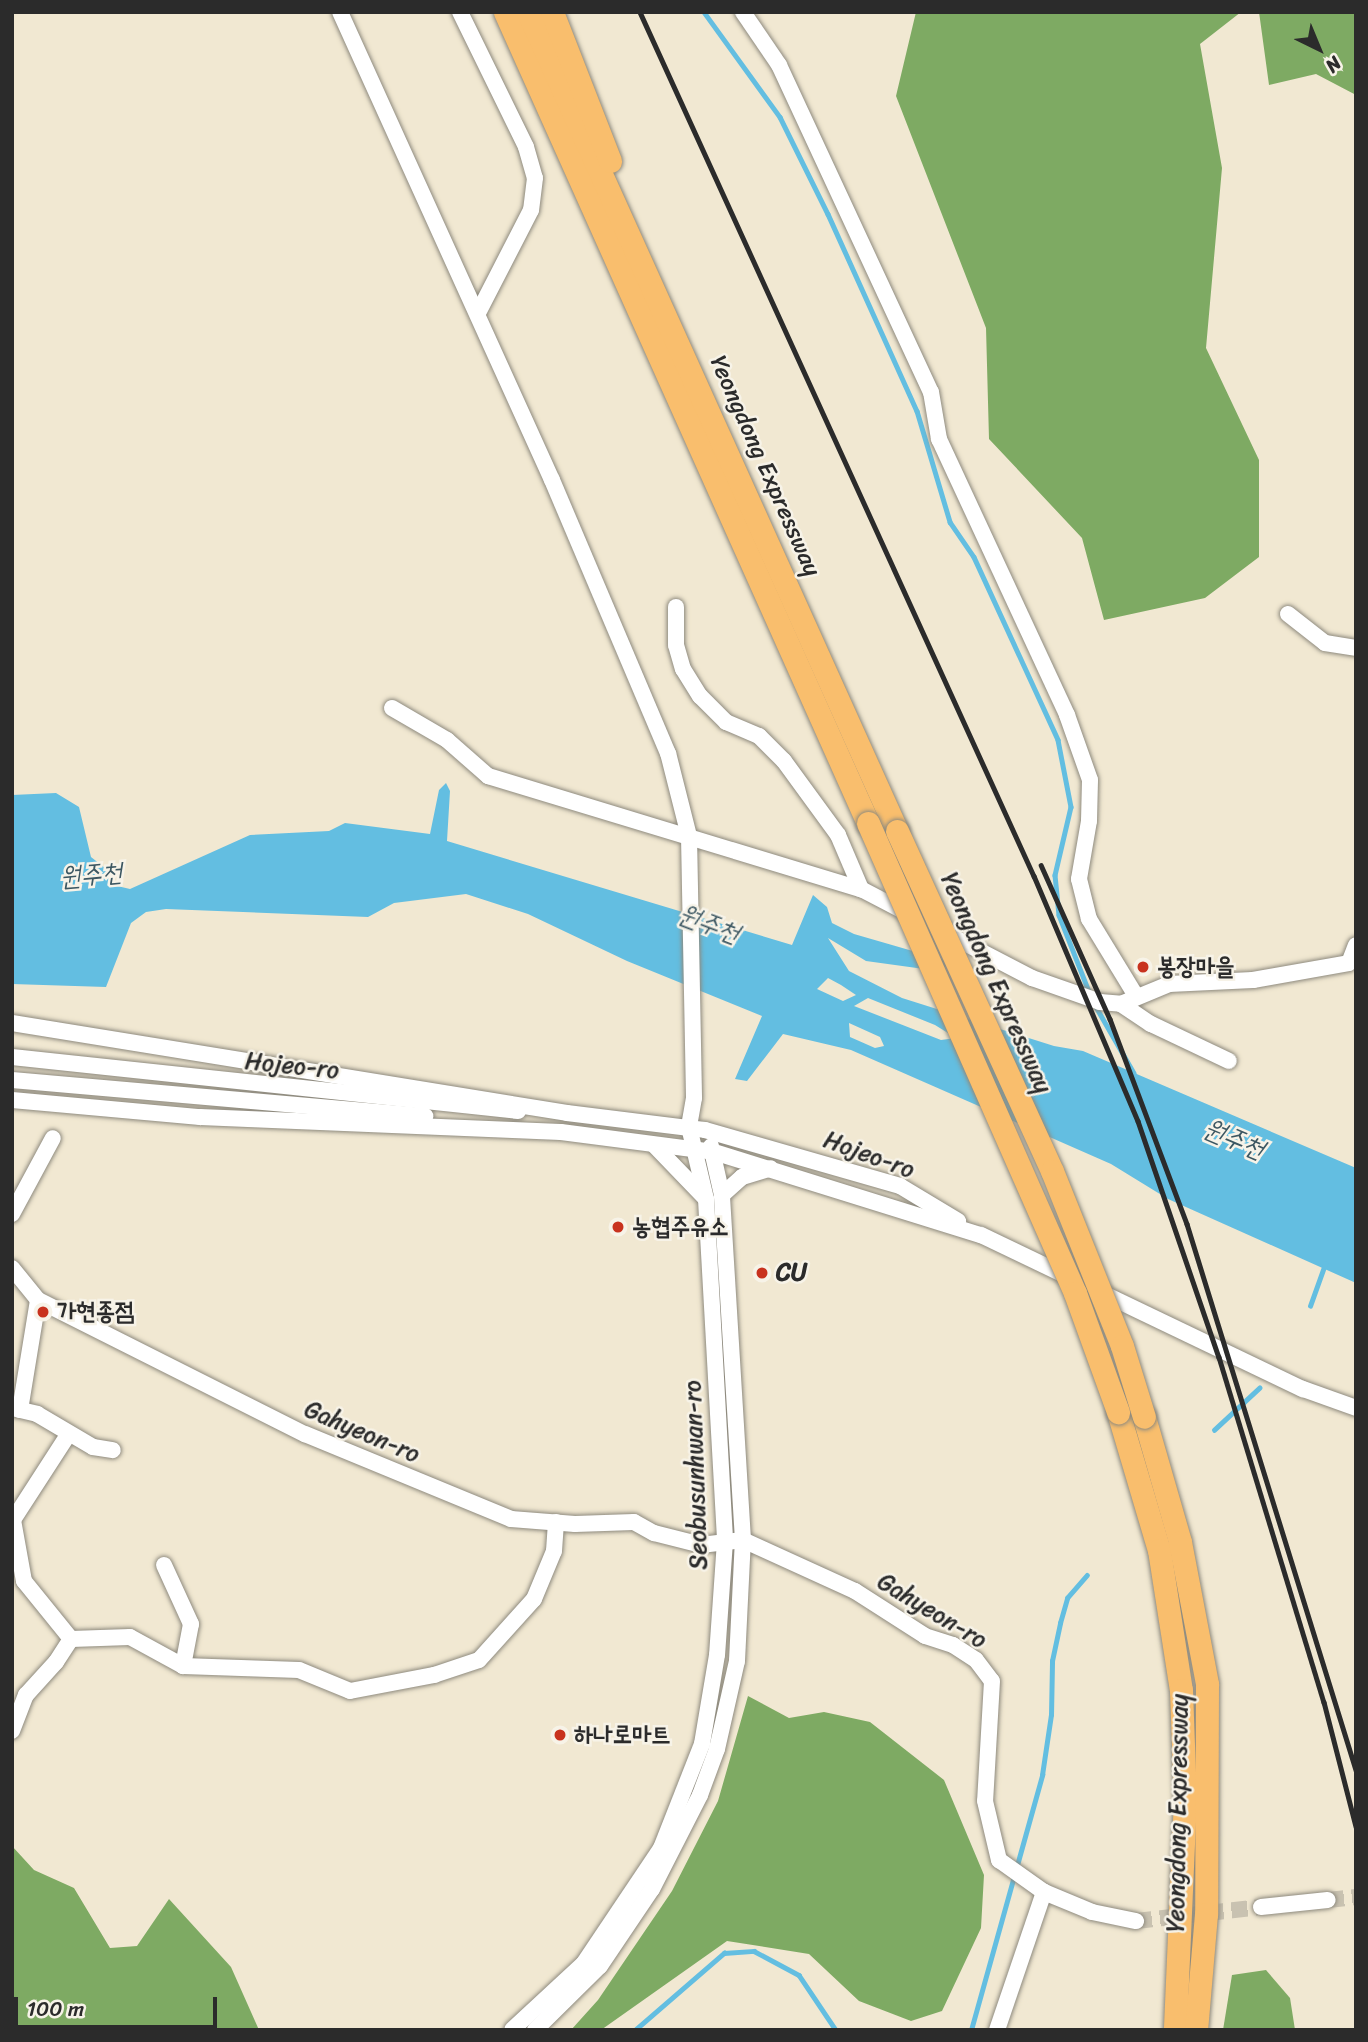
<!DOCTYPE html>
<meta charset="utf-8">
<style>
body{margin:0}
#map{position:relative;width:1368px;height:2042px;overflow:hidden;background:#f1e8d2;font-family:Sriracha,"Poor Story",sans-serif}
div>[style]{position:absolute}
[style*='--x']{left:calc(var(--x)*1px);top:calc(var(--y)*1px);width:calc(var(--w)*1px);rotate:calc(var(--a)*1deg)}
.forest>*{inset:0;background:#7eaa63}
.water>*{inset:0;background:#63bee1}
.stream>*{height:4.5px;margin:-2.25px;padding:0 2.25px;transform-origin:2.25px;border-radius:2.25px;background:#63bee1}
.minor-tunnel>*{height:16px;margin-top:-8px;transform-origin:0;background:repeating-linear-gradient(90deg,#c9c2b1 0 16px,transparent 0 24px)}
.roads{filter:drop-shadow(0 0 2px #8e8a7e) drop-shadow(0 0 2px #8e8a7e)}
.minor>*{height:16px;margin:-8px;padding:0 8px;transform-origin:8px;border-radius:8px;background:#fff}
.highway>*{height:23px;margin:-11.5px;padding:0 11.5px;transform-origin:11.5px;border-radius:11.5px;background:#f9be6d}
.rail>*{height:4.5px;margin:-2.25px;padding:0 2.25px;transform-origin:2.25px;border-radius:2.25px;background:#2b2b2b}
.bridges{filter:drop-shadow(0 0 2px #8e8a7e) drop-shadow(0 0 2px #8e8a7e)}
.highway-bridge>*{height:23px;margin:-11.5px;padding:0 11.5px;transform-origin:11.5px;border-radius:11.5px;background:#f9be6d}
.dots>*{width:19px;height:19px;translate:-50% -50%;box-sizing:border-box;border:4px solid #f7f3e8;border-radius:50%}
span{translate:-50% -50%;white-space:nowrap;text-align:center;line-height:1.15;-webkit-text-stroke:5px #f7f3e8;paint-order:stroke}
.street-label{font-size:24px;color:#2b2b2b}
.poi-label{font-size:24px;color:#2b2b2b;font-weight:700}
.left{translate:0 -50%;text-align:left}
.water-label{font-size:26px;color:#3c5762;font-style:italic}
.frame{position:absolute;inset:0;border:14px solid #2b2b2b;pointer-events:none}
.north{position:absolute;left:1284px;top:14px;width:70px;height:70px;-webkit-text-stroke:5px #f7f3e8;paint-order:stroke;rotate:137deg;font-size:19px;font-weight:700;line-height:28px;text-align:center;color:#2b2b2b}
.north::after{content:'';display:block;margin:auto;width:24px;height:32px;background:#2b2b2b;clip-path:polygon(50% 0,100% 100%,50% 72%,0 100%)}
.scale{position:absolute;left:14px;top:1997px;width:203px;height:32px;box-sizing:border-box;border:4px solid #2b2b2b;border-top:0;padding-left:9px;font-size:21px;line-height:24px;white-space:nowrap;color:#2b2b2b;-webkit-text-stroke:5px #f7f3e8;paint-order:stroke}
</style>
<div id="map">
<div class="forest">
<i style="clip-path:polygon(916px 12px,1241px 12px,1200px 44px,1222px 168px,1206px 348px,1259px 460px,1259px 557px,1205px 598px,1104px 620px,1082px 538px,989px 439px,986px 328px,896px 96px)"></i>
<i style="clip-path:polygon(1259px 12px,1356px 12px,1356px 95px,1316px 74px,1269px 85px)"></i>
<i style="clip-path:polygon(748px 1696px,789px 1718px,824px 1712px,870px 1722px,944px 1780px,984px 1875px,981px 1928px,942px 2011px,911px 2021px,859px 2001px,809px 1954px,727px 1941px,601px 2030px,571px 2030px,598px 2000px,672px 1891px,718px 1801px)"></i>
<i style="clip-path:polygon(12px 1846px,34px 1870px,74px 1888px,110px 1948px,137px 1946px,169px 1899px,231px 1967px,259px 2030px,12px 2030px)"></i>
<i style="clip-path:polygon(1266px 1970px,1290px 1998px,1295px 2030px,1223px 2030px,1232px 1975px)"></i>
</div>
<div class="water">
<i style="clip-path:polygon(evenodd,446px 783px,450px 791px,447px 841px,792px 945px,813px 895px,827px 907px,832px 923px,854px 934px,961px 965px,924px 969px,866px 961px,828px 938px,849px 971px,902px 998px,1054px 1046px,1083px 1051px,1356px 1168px,1356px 1283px,1168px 1199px,1111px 1164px,851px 1050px,783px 1034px,747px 1081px,735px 1079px,762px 1016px,627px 961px,528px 914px,466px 894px,394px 903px,368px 917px,166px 909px,146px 912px,131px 923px,106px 987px,12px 984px,12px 795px,56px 793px,79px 807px,91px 857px,110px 872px,113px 885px,130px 889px,250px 835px,329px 831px,345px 823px,430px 834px,439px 790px,446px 783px,828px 978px,841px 985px,856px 995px,843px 1001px,817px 989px,828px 978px,446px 783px,868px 998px,935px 1025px,956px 1038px,941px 1040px,854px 1006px,868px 998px,446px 783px,849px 1023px,880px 1037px,884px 1046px,875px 1048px,850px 1037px,849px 1023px)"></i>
</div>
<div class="stream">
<i style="--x:704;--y:12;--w:130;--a:54.1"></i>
<i style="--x:780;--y:117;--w:108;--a:63.7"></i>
<i style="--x:828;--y:214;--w:216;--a:65.7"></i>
<i style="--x:917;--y:411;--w:116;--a:73.4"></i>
<i style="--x:950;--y:522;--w:42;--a:55.6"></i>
<i style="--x:974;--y:557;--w:201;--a:65.3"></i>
<i style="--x:1058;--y:740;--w:68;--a:79"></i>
<i style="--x:1071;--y:807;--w:70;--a:103.2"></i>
<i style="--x:1055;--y:875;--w:40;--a:84.3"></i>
<i style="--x:1059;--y:915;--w:85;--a:68.6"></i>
<i style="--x:1095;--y:1005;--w:78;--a:60.2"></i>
<i style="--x:1310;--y:1306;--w:45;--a:-70.3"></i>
<i style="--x:1214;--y:1430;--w:62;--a:-43"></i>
<i style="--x:635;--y:2030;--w:118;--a:-40.9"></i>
<i style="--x:724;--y:1953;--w:30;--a:-4"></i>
<i style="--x:754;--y:1951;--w:51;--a:28.1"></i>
<i style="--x:799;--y:1975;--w:66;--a:56.1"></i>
<i style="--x:971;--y:2030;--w:265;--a:-74.4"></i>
<i style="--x:1042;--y:1775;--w:61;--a:-81.5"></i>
<i style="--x:1051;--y:1715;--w:54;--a:-88.9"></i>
<i style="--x:1052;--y:1661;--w:39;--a:-78"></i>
<i style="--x:1060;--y:1623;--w:26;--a:-74"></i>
<i style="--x:1067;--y:1598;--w:30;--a:-49"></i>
</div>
<div class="minor-tunnel">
<i style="--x:1328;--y:1900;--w:28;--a:-6"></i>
<i style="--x:1136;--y:1921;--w:126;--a:-6.4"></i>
</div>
<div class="roads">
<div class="minor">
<i style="--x:340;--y:12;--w:514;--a:65.63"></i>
<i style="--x:552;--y:480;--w:297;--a:67"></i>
<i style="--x:668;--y:753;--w:86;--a:75.8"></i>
<i style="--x:689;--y:836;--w:262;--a:88.9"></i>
<i style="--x:694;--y:1098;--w:29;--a:100"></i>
<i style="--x:689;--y:1127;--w:74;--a:76.7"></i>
<i style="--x:706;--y:1199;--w:343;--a:86.8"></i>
<i style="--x:725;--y:1541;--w:114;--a:94"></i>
<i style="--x:717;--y:1655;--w:90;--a:99.6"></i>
<i style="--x:702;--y:1744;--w:112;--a:111.5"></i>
<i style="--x:661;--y:1848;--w:138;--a:123.8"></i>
<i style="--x:584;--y:1963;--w:98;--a:137.1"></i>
<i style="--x:460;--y:12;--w:150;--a:63.9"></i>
<i style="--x:526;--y:147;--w:32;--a:74"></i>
<i style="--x:535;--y:178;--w:32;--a:97"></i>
<i style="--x:531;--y:210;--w:116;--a:117.2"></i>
<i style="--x:743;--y:12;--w:64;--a:55.8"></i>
<i style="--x:779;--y:65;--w:361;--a:65.1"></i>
<i style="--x:931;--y:392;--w:48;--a:80.3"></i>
<i style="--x:939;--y:439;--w:304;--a:65.1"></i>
<i style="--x:1067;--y:715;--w:69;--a:70.5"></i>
<i style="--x:1090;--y:780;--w:41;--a:91.4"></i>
<i style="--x:1089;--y:821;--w:59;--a:99.8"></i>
<i style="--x:1079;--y:879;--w:41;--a:76"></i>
<i style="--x:1089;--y:919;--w:90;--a:58.6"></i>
<i style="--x:676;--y:607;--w:38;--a:90"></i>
<i style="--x:676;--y:645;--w:25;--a:74"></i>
<i style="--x:683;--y:669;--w:32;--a:58"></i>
<i style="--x:700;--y:696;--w:37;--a:45"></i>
<i style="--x:726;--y:722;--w:36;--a:23"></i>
<i style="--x:759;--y:736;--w:35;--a:45"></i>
<i style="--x:784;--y:761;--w:92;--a:53.9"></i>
<i style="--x:838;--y:835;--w:59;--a:66.9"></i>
<i style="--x:1288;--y:614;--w:47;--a:38.1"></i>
<i style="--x:1325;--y:643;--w:31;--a:9"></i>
<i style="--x:392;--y:708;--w:64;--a:30.2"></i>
<i style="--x:447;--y:740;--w:55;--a:41.3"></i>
<i style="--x:488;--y:776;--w:390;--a:16.9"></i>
<i style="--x:861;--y:889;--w:193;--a:27.5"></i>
<i style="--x:1032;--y:978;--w:72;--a:19.4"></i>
<i style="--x:1100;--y:1002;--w:21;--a:5"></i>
<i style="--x:1121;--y:1004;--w:52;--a:-22.6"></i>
<i style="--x:1169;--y:984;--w:84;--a:-2.7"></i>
<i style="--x:1253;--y:980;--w:97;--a:-10"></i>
<i style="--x:1349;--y:963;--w:19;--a:-69"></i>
<i style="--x:1121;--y:1004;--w:36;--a:34"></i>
<i style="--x:1151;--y:1024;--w:86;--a:25.4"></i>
<i style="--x:12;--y:1023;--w:562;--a:9.21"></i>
<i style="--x:567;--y:1113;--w:139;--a:7"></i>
<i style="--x:705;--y:1130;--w:203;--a:16"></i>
<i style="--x:900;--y:1186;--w:68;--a:31.1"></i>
<i style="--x:12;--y:1057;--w:509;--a:6.09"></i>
<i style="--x:12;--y:1080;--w:415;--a:5"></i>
<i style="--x:12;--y:1100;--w:189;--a:5.2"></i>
<i style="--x:200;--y:1117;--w:361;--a:2.4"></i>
<i style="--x:561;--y:1132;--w:154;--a:7.4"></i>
<i style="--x:714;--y:1152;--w:280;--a:17.3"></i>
<i style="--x:981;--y:1235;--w:357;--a:25.6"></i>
<i style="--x:1303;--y:1389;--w:56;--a:19.7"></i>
<i style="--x:654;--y:1145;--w:75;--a:46.1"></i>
<i style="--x:722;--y:1195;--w:27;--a:-42"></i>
<i style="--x:742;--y:1177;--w:30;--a:-17"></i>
<i style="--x:12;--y:1214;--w:86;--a:-61.7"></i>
<i style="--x:12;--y:1268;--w:41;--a:50.9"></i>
<i style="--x:38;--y:1300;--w:299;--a:26.7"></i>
<i style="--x:305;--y:1434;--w:223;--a:22.4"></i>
<i style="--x:511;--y:1519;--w:64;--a:4.5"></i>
<i style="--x:575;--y:1524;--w:59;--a:-1.9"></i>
<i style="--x:634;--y:1522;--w:23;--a:29"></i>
<i style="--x:654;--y:1533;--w:49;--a:14.3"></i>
<i style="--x:701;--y:1545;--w:42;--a:-6.8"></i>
<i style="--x:743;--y:1540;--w:123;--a:24.5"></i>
<i style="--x:855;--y:1591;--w:83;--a:32.7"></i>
<i style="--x:925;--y:1636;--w:29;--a:18"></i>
<i style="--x:953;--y:1645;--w:27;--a:33"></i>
<i style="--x:976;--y:1660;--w:26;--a:53"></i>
<i style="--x:992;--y:1681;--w:120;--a:93.3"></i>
<i style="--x:985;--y:1801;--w:61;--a:76.7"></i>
<i style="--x:999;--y:1860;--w:55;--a:35.4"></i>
<i style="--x:1044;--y:1892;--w:52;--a:22.6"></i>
<i style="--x:1092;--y:1912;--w:45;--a:11.6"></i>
<i style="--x:12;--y:1408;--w:26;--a:13"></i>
<i style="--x:37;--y:1414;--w:65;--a:30.5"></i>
<i style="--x:93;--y:1447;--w:20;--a:9"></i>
<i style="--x:20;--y:1410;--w:111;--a:-80.7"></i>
<i style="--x:13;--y:1520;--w:62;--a:79.8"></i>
<i style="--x:24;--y:1581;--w:75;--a:51"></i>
<i style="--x:71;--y:1639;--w:59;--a:-1.9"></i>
<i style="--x:130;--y:1637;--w:60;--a:28.7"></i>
<i style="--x:183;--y:1666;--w:116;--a:2"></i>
<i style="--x:299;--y:1670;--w:55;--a:22.4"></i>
<i style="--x:350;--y:1691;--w:86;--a:-10.8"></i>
<i style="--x:434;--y:1675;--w:47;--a:-18.4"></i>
<i style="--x:479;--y:1660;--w:82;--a:-48"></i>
<i style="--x:534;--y:1599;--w:52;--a:-67.4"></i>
<i style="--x:554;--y:1551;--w:29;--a:-86"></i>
<i style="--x:13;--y:1520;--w:101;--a:-57.1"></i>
<i style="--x:164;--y:1565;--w:65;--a:65.4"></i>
<i style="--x:191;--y:1624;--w:43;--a:100.8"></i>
<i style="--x:12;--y:1731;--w:39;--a:-69"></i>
<i style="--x:26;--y:1695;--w:45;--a:-47.7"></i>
<i style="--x:56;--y:1662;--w:27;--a:-57"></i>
<i style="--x:1261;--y:1907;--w:67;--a:-6"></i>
<i style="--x:535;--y:2030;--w:91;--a:-44.6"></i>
<i style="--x:600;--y:1966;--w:93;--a:-56"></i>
<i style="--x:652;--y:1889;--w:106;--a:-62.9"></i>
<i style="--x:700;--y:1795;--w:49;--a:-69.7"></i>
<i style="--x:717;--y:1749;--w:90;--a:-77.2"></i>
<i style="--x:737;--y:1661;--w:121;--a:-87.2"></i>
<i style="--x:743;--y:1540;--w:346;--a:-93.5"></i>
<i style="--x:722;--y:1195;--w:50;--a:-102.7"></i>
<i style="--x:997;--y:2030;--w:146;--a:-71.2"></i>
</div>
<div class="highway">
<i style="--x:505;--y:12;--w:889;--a:65.89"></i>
<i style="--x:528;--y:12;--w:898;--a:65.75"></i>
<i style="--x:552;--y:12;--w:160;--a:68.7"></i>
<i style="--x:1118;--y:1412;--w:144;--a:73.5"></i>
<i style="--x:1159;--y:1550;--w:142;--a:81.1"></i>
<i style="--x:1181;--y:1690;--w:108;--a:87.9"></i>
<i style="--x:1185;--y:1798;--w:232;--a:92.5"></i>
<i style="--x:1144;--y:1417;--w:130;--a:73.9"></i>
<i style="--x:1180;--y:1542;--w:145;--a:79.2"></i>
<i style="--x:1207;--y:1684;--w:230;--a:90.2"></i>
<i style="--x:1206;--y:1914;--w:116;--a:94.9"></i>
</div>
</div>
<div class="rail">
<i style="--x:640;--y:12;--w:950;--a:65.49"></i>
<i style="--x:1034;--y:876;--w:266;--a:67"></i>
<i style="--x:1138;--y:1121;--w:250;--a:71.1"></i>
<i style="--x:1219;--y:1357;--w:361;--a:73.1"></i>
<i style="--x:1324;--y:1702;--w:129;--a:75.6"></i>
<i style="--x:1041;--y:865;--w:169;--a:65.9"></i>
<i style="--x:1110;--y:1019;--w:219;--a:69.4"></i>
<i style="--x:1187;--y:1224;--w:572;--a:72.8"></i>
</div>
<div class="bridges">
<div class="highway-bridge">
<i style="--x:868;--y:823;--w:514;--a:66.23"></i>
<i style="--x:1075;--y:1293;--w:127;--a:70.1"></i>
<i style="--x:897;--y:831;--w:374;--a:65.5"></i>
<i style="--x:1052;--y:1171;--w:188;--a:68.2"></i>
<i style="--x:1122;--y:1346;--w:74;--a:72.8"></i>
</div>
</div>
<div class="dots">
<i style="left:1143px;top:967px;background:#c8321e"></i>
<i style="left:618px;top:1227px;background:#c8321e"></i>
<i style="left:762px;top:1273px;background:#c8321e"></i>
<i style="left:43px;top:1312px;background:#c8321e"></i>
<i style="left:560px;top:1735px;background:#c8321e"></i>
</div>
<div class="street-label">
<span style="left:765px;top:466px;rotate:66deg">Yeongdong Expressway</span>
<span style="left:996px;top:983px;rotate:66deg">Yeongdong Expressway</span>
<span style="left:292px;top:1066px;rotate:6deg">Hojeo-ro</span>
<span style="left:869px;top:1155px;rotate:20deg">Hojeo-ro</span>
<span style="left:362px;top:1432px;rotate:23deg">Gahyeon-ro</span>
<span style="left:696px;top:1475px;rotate:-92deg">Seobusunhwan-ro</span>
<span style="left:932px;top:1611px;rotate:31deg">Gahyeon-ro</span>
<span style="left:1178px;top:1813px;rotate:-89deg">Yeongdong Expressway</span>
</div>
<div class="poi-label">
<span class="left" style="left:1157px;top:967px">봉장마을</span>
<span class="left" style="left:632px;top:1227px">농협주유소</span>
<span class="left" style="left:776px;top:1273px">CU</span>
<span class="left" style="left:57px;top:1312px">가현종점</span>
<span class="left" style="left:574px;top:1735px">하나로마트</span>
</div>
<div class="water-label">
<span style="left:91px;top:875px;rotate:-5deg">원주천</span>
<span style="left:709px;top:924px;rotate:21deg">원주천</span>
<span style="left:1234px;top:1139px;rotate:23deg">원주천</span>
</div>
<div class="frame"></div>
<div class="north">N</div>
<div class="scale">100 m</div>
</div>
